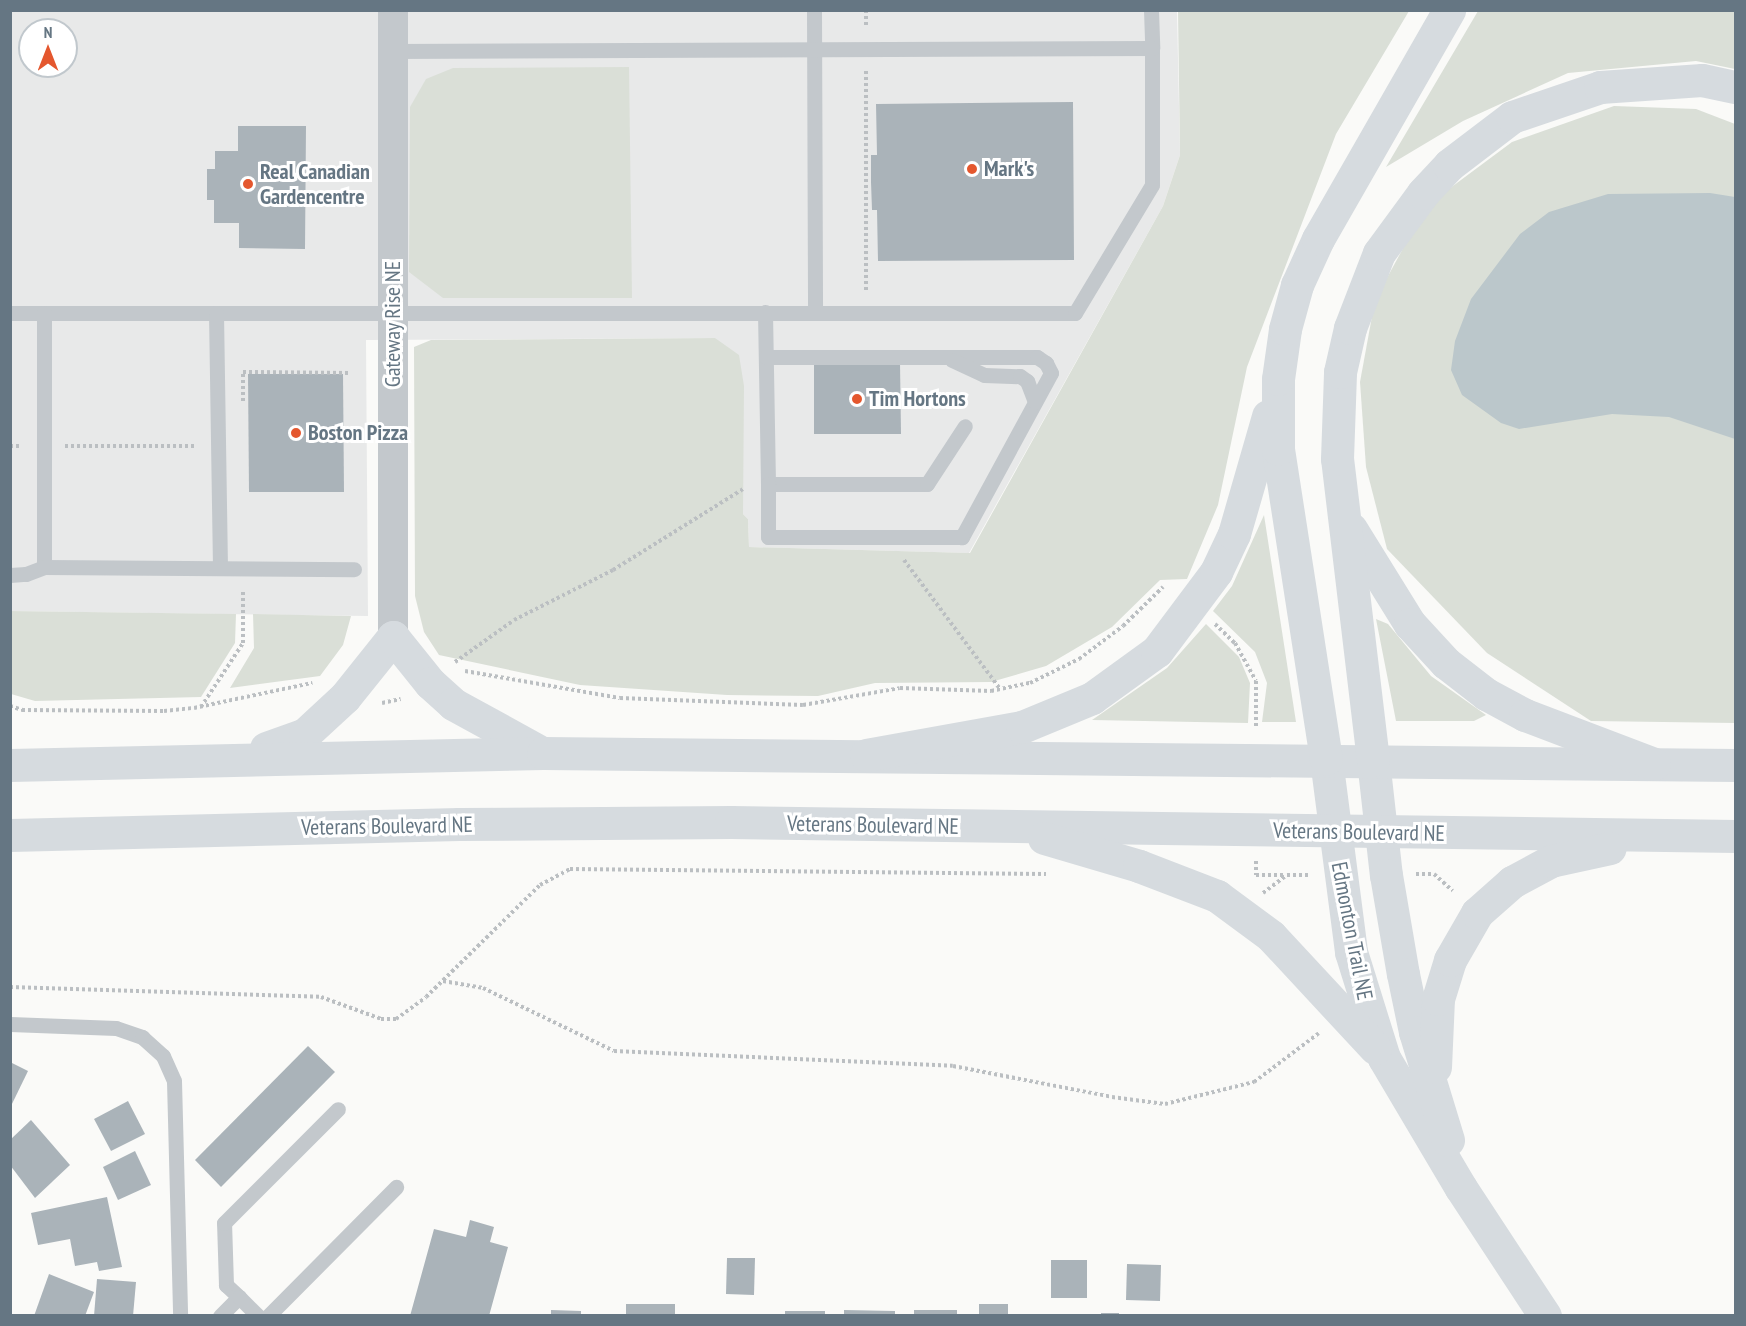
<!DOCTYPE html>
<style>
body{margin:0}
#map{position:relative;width:1746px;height:1326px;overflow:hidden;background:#fafaf8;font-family:"PT Sans Narrow",sans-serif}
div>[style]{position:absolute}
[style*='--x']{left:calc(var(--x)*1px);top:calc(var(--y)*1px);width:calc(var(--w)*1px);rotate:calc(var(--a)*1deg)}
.built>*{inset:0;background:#e8e9e9}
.green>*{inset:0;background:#dadfd7}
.water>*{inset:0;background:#bbc7cb}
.building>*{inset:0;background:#aab3b9}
.path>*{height:4px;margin-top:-2px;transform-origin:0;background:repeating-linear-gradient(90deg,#bbbfc2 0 3px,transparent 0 6px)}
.lane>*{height:15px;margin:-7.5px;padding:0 7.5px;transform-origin:7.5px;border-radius:7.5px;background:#c3c8cc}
.street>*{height:30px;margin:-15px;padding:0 15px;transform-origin:15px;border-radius:15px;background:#c3c8cc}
.secondary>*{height:33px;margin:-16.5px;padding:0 16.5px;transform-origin:16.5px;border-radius:16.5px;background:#d6dbdf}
.highway>*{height:33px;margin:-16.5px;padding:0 16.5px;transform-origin:16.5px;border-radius:16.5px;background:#d6dbdf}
.dots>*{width:16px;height:16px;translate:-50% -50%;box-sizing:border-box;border:3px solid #fff;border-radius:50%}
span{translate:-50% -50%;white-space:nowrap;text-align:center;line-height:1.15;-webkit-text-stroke:6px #fff;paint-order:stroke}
.poi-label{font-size:22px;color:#657683;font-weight:700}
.left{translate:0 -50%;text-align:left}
.street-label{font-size:22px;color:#657683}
.frame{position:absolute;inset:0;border:12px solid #657683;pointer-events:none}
.north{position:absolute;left:18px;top:18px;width:60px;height:60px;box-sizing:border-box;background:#fff;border:2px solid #c1c8cd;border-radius:50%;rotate:0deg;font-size:16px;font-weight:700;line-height:24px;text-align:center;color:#657683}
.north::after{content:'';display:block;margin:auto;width:21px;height:27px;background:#e4572e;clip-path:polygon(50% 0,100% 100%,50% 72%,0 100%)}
</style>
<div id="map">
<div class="built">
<i style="clip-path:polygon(evenodd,11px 11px,1177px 11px,1180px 155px,1163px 206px,969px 553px,749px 547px,748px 519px,743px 514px,715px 338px,366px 340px,368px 616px,11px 611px,11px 11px,30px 30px,66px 30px,66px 66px,30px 66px,30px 30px)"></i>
</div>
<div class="green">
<i style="clip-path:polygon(1178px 11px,1409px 11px,1336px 134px,1247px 367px,1218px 505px,1187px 579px,1160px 580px,1112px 627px,1046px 666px,991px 682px,875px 683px,818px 696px,727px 695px,580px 685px,439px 655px,424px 632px,415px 596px,414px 347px,431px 340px,715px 338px,739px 355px,744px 386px,743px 514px,748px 519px,749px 547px,970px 553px,1163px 206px,1180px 155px)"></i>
<i style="clip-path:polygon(1478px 11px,1735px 11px,1735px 69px,1696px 61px,1568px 73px,1463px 121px,1386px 167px)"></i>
<i style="clip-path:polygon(629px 67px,632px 298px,443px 298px,409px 272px,410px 107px,426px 79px,453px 68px)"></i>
<i style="clip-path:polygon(1614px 106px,1696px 109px,1735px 124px,1735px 723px,1591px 721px,1487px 653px,1387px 549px,1366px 467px,1360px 382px,1375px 300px,1426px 206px,1512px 142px)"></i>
<i style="clip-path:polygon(1264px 515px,1296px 722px,1262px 722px,1267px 683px,1255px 652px,1213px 611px,1232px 586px)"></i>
<i style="clip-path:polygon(10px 611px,236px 614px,235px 643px,201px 697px,35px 701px,11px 694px)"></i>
<i style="clip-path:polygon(253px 614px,351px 616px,343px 645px,320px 676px,230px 688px,254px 648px)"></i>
<i style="clip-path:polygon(1376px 619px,1388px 624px,1431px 676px,1486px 715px,1474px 721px,1396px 721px)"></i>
<i style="clip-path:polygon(1206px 624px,1239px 657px,1250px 683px,1248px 723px,1092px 720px,1167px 668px)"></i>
</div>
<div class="water">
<i style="clip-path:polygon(1710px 193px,1735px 197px,1735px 439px,1669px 417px,1612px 414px,1519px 429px,1501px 423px,1462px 395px,1451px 370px,1455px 341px,1471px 299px,1520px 234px,1549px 212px,1608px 194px)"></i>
</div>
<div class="building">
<i style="clip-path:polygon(1073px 102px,1074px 260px,878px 261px,877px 210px,872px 210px,871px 182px,871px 155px,877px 155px,876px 104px)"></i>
<i style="clip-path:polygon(238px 126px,306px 126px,305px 249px,239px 248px,239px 223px,214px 223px,214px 200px,207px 200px,207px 169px,215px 169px,215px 151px,238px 151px)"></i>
<i style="clip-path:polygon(814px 363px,900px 363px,901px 434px,814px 434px)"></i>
<i style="clip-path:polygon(248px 374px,343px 374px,344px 492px,249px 492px)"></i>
<i style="clip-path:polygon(308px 1046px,335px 1072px,221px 1187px,195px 1160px)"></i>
<i style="clip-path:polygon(10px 1062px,28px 1071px,10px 1108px)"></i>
<i style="clip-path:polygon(128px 1101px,145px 1134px,111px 1151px,94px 1119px)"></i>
<i style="clip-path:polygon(31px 1120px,70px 1165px,35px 1198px,10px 1165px,10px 1140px)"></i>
<i style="clip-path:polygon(135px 1151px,151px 1185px,118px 1200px,103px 1167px)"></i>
<i style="clip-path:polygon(107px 1197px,122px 1267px,99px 1271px,97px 1262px,75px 1266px,70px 1239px,38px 1245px,31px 1213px)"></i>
<i style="clip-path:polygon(470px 1220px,494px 1227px,490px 1242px,508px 1247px,489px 1316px,410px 1316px,434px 1229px,466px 1237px)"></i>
<i style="clip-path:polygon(727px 1258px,755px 1258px,754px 1295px,726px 1294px)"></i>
<i style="clip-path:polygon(1051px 1260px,1087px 1260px,1087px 1298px,1051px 1298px)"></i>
<i style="clip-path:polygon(1127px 1264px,1161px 1265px,1160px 1301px,1126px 1300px)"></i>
<i style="clip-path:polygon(49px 1274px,94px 1292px,85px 1316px,34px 1316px)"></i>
<i style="clip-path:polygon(97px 1279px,136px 1282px,133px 1316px,94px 1316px)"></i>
<i style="clip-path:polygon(626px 1304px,675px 1304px,675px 1316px,626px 1316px)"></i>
<i style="clip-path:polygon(979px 1304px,1008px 1304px,1008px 1316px,979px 1316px)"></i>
<i style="clip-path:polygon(551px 1310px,581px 1311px,581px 1316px,551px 1316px)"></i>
<i style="clip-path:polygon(844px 1310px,895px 1311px,895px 1316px,844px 1316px)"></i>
<i style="clip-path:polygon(914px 1310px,957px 1310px,957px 1316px,914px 1316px)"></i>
<i style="clip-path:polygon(785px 1311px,825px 1311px,825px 1316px,785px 1316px)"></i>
<i style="clip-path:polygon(1101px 1313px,1119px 1313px,1119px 1316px,1101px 1316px)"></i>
</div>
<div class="path">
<i style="--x:866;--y:10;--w:18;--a:90"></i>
<i style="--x:866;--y:71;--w:221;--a:90"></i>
<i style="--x:243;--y:401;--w:29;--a:-90"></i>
<i style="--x:243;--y:372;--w:107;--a:0.5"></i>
<i style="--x:10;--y:446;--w:12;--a:0"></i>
<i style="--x:65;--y:446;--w:131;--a:0"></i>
<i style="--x:904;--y:560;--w:161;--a:53.3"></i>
<i style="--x:1215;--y:624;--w:28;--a:44"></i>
<i style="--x:1235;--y:643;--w:43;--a:61.1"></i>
<i style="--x:1256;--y:681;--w:47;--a:90"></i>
<i style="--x:455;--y:662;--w:72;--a:-35.4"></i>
<i style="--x:514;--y:620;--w:111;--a:-26.8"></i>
<i style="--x:613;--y:570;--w:153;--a:-31.9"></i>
<i style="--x:465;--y:671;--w:157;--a:9.9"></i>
<i style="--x:620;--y:698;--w:183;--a:2.2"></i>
<i style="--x:803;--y:705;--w:98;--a:-9.9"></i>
<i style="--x:900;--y:688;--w:91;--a:1.9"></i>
<i style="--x:991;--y:691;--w:40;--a:-12"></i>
<i style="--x:1030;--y:683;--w:55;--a:-26.1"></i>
<i style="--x:1079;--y:659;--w:55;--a:-36.9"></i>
<i style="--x:1123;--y:626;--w:56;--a:-44.3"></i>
<i style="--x:382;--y:703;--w:19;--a:-12"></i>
<i style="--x:10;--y:706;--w:13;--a:18"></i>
<i style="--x:22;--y:710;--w:142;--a:0.4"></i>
<i style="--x:164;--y:711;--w:30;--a:-6"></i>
<i style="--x:194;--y:708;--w:121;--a:-12"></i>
<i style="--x:201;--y:707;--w:77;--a:-56.7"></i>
<i style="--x:243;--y:643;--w:52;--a:-90"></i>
<i style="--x:1256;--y:861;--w:14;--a:90"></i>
<i style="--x:1256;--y:875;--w:30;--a:0"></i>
<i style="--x:1416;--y:874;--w:18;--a:0"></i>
<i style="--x:1434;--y:874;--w:25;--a:42"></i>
<i style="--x:1263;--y:893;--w:30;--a:-37"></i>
<i style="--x:1287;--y:875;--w:23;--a:0"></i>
<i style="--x:443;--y:981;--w:41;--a:9.9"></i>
<i style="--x:483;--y:988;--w:145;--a:25.7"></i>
<i style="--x:614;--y:1051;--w:339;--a:2.5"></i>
<i style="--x:953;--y:1066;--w:162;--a:11"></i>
<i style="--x:1112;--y:1097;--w:53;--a:7.5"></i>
<i style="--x:1165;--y:1104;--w:92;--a:-13.9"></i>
<i style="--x:1254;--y:1082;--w:81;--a:-37"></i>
<i style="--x:10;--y:987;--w:311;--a:1.8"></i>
<i style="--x:321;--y:997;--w:64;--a:20.1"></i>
<i style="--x:381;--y:1019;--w:15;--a:0"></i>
<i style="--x:396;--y:1019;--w:37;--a:-36"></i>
<i style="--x:426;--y:997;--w:160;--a:-44.5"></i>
<i style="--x:540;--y:885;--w:34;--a:-28"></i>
<i style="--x:570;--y:869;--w:476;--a:0.6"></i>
</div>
<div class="lane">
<i style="--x:814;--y:10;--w:302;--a:89.8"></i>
<i style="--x:1151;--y:10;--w:38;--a:88"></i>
<i style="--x:765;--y:312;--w:172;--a:89"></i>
<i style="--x:768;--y:484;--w:159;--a:0"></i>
<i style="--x:927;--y:484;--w:69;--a:-56.8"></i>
<i style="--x:10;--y:313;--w:1065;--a:0"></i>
<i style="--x:1075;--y:313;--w:149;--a:-59"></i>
<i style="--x:1152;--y:185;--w:137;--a:-90"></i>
<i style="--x:1152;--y:48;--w:759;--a:179.77"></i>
<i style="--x:216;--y:313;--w:255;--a:89.1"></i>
<i style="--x:766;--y:357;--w:271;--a:0"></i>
<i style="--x:1037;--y:357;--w:11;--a:34"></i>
<i style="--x:1046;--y:363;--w:11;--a:63"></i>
<i style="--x:1051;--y:373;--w:187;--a:118.5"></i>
<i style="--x:962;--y:537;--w:194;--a:180"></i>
<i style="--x:768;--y:537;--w:53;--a:-90"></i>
<i style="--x:952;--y:360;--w:35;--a:25"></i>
<i style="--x:984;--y:375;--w:36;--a:2"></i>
<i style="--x:1020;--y:376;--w:9;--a:36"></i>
<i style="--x:1027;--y:381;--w:22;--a:69"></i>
<i style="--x:44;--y:567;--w:254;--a:-90"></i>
<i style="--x:10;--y:575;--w:16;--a:-4"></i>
<i style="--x:26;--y:574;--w:19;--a:-21"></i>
<i style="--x:44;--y:567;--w:310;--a:0.4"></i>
<i style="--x:10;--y:1024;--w:106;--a:2.2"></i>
<i style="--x:116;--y:1028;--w:28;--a:19"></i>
<i style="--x:142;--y:1037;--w:28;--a:42"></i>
<i style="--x:163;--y:1056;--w:27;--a:66"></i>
<i style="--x:174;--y:1081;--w:235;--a:88.5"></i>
<i style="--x:239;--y:1297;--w:18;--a:-137"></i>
<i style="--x:226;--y:1285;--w:62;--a:-91.8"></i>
<i style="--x:224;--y:1223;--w:161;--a:-45"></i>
<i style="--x:220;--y:1316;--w:27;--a:-45"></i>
<i style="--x:239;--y:1297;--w:27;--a:45"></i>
<i style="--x:268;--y:1316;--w:182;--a:-45.2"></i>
</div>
<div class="street">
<i style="--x:393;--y:10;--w:627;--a:90"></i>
</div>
<div class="secondary">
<i style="--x:266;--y:748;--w:41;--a:-19.7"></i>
<i style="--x:305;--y:734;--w:54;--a:-42.8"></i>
<i style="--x:345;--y:697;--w:77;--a:-51.3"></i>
<i style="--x:393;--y:637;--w:59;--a:51.2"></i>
<i style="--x:430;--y:683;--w:31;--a:42"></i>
<i style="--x:453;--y:704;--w:96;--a:28.7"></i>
<i style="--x:1326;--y:759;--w:195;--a:82.6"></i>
<i style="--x:1351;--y:952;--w:111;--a:72.7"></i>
<i style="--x:1384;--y:1058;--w:151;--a:59.4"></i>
<i style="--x:1461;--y:1188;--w:153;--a:56.7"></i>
<i style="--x:1373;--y:760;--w:116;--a:83.6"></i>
<i style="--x:1386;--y:875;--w:100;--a:80.3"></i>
<i style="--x:1403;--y:974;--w:59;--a:78.3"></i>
<i style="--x:1415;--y:1032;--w:113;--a:73"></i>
<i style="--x:10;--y:765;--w:533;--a:-1.29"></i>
<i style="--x:543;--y:753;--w:1193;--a:0.58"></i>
<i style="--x:10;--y:835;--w:449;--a:-1.4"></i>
<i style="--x:459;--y:824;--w:272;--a:-0.4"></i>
<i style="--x:731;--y:822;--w:1005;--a:0.8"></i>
<i style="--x:1044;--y:838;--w:99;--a:16.4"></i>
<i style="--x:1139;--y:866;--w:84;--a:21"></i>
<i style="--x:1217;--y:896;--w:67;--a:36.5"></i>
<i style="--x:1271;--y:936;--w:153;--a:47.1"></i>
<i style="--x:1435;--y:1067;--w:68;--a:-87.5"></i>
<i style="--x:1438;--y:999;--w:41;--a:-72.9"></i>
<i style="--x:1450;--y:960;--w:54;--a:-60.1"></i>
<i style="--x:1477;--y:913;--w:47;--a:-41.5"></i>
<i style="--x:1512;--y:882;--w:44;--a:-28.3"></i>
<i style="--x:1551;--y:861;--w:60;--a:-12.4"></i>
</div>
<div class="highway">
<i style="--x:1351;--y:529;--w:112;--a:58.2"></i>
<i style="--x:1410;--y:624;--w:53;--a:47.3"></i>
<i style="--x:1446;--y:663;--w:51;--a:37.8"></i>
<i style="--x:1486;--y:694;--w:44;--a:28.3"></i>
<i style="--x:1525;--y:715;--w:138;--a:20.8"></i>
<i style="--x:866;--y:755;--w:158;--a:-10.2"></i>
<i style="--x:1022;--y:727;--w:76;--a:-22.5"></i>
<i style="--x:1092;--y:698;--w:80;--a:-35.9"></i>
<i style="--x:1157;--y:651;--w:99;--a:-53.2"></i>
<i style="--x:1216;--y:572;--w:42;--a:-64.7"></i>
<i style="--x:1234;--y:534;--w:123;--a:-73.9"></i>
<i style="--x:1326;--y:759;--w:314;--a:-98.8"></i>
<i style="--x:1278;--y:449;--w:70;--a:-90"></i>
<i style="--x:1278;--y:379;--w:50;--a:-82"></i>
<i style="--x:1285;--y:329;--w:46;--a:-74.7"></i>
<i style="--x:1297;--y:285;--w:51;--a:-65.5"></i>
<i style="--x:1318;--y:239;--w:264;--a:-60.2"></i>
<i style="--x:1373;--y:760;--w:303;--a:-96.8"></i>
<i style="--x:1337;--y:459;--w:87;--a:-88"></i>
<i style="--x:1340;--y:372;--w:45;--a:-77.2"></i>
<i style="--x:1350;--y:328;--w:80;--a:-68.9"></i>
<i style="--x:1379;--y:253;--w:74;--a:-53.7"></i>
<i style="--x:1423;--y:193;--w:38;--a:-47"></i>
<i style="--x:1449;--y:165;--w:79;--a:-37.3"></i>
<i style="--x:1512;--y:117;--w:93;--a:-18.8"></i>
<i style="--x:1600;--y:87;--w:102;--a:-3.9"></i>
<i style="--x:1702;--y:80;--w:35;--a:12"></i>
</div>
<div class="dots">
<i style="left:972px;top:169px;background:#e4572e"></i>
<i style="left:248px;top:184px;background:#e4572e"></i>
<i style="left:857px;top:399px;background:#e4572e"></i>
<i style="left:296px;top:433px;background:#e4572e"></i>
</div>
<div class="poi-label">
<span class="left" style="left:984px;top:169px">Mark's</span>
<span class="left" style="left:260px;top:184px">Real Canadian<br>Gardencentre</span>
<span class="left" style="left:869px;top:399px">Tim Hortons</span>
<span class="left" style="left:308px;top:433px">Boston Pizza</span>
</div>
<div class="street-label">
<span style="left:393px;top:324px;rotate:-90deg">Gateway Rise NE</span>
<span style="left:873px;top:825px;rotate:1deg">Veterans Boulevard NE</span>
<span style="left:387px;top:826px;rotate:-1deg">Veterans Boulevard NE</span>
<span style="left:1359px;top:832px;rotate:1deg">Veterans Boulevard NE</span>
<span style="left:1352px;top:931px;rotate:79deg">Edmonton Trail NE</span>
</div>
<div class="frame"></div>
<div class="north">N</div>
</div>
